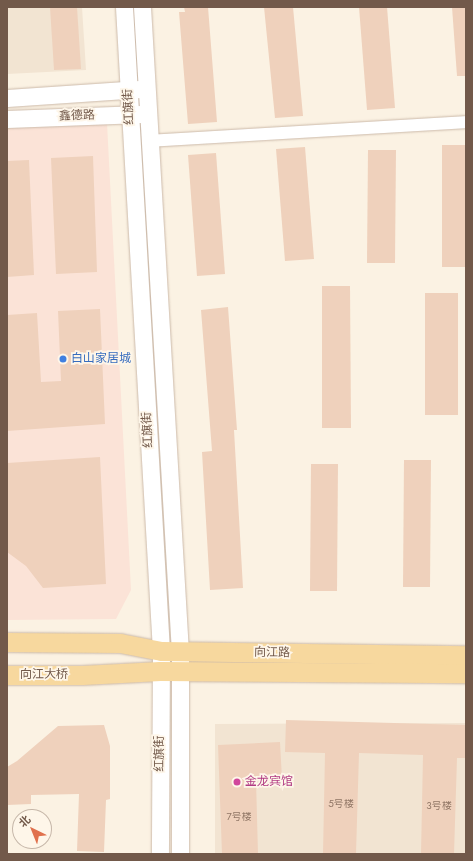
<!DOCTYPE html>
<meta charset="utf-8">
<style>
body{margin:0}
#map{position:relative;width:473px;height:861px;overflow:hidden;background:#fbf2e3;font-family:Jost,"Noto Sans SC",sans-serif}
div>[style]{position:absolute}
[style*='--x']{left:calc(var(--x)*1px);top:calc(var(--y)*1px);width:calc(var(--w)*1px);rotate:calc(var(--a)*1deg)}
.residential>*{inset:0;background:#f2e4d2}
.commercial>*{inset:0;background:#fbe3d7}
.building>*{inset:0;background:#efd1bc}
.roads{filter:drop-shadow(0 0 1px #ccbaaa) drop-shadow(0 0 1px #ccbaaa)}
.street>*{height:12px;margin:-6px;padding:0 6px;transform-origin:6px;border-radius:6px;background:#fff}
.secondary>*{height:17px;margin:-8.5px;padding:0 8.5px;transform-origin:8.5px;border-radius:8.5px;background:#fff}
.primary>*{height:19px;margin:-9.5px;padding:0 9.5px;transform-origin:9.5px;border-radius:9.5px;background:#f7d89e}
.dots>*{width:11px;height:11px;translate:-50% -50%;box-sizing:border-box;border:2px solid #fef6e9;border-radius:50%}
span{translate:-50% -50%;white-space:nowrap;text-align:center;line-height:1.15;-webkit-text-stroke:3.5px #fef6e9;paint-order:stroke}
.number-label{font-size:10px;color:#917766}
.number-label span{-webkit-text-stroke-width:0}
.street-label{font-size:12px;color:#72594a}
.shop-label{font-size:12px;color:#366cbe}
.left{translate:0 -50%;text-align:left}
.hotel-label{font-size:12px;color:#b23c85}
.frame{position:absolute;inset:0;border:8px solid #72594a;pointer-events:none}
.north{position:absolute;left:12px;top:809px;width:40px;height:40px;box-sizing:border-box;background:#fef6e9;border:1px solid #c6b7a9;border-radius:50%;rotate:317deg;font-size:11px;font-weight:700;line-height:16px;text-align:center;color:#72594a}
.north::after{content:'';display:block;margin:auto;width:14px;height:18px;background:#e0714d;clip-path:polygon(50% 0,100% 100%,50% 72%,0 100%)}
</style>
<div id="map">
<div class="residential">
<i style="clip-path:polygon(7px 7px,82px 7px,86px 70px,7px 74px)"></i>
<i style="clip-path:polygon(466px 723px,466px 854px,215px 854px,215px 724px)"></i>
</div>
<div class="commercial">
<i style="clip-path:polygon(107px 123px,131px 590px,116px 619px,7px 620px,7px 128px)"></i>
</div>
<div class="building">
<i style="clip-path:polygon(50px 7px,77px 7px,81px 69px,54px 70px)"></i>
<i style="clip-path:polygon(184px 7px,208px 7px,217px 122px,188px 124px,179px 12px,185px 12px)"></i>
<i style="clip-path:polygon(264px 7px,293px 7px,303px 116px,275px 118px)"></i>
<i style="clip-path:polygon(359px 7px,387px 7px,395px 108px,367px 110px)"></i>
<i style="clip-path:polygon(452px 7px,466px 7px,466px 76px,457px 76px)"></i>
<i style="clip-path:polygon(442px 145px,466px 145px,466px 267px,442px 267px)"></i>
<i style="clip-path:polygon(305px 147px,314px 259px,285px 261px,276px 149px)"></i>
<i style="clip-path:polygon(368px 150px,396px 150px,395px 263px,367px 263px)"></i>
<i style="clip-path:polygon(216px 153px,225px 274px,197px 276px,188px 155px)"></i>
<i style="clip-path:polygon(93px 156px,97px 272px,56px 274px,51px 158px)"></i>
<i style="clip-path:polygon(29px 160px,34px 275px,7px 277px,7px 161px)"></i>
<i style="clip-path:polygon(322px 286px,350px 286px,351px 428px,322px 428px)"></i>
<i style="clip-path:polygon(425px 293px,458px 293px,458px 415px,425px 415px)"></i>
<i style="clip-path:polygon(228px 307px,237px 430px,234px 430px,243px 588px,210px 590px,202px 452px,212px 451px,201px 310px)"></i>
<i style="clip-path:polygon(100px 309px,105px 424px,7px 431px,7px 315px,37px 313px,41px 382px,61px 381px,58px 311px)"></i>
<i style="clip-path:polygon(100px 457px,106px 584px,43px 588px,26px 566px,7px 552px,7px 463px)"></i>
<i style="clip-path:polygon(404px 460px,431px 460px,430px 587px,403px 587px)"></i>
<i style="clip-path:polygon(311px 464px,338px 464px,337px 591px,310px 591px)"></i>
<i style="clip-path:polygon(286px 720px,466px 725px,466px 758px,457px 758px,454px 854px,421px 854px,423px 755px,359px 753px,356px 854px,323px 854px,325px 753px,285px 752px)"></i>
<i style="clip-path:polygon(104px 725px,110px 746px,110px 799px,106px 800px,104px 852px,77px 851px,79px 794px,31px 795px,31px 804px,7px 805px,7px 767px,17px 761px,58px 726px)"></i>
<i style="clip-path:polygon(280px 742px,282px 779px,256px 780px,258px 854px,222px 854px,218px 745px)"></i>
</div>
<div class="roads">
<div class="street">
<i style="--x:149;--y:141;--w:318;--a:-3.4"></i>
</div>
<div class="secondary">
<i style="--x:124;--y:7;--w:645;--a:86.71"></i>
<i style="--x:161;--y:651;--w:203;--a:90.3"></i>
<i style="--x:142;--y:7;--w:646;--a:86.63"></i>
<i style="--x:180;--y:652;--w:202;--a:90"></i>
<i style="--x:7;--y:98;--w:133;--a:-3.9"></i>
<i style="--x:7;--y:119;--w:134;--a:-2.1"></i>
</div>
<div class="primary">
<i style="--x:7;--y:642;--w:113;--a:0.5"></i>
<i style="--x:120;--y:643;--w:42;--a:11"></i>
<i style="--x:161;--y:651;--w:305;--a:0.8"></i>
<i style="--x:7;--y:675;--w:75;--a:0"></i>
<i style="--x:82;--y:675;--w:78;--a:-2.9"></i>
<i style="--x:160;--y:671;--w:306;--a:0.4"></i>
</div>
</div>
<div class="dots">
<i style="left:63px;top:359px;background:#3f7fe0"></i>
<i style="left:237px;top:782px;background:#d1479c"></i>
</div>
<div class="number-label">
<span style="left:341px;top:804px">5号楼</span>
<span style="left:439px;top:806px">3号楼</span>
<span style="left:239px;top:817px">7号楼</span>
</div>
<div class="street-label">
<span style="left:129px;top:107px;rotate:-93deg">红旗街</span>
<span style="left:77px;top:116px;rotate:-2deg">鑫德路</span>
<span style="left:148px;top:430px;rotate:-93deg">红旗街</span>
<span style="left:272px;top:653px;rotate:1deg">向江路</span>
<span style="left:44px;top:675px">向江大桥</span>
<span style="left:160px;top:754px;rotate:-90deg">红旗街</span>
</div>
<div class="shop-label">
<span class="left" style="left:71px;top:359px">白山家居城</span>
</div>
<div class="hotel-label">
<span class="left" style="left:245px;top:782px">金龙宾馆</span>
</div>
<div class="frame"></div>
<div class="north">北</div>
</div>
